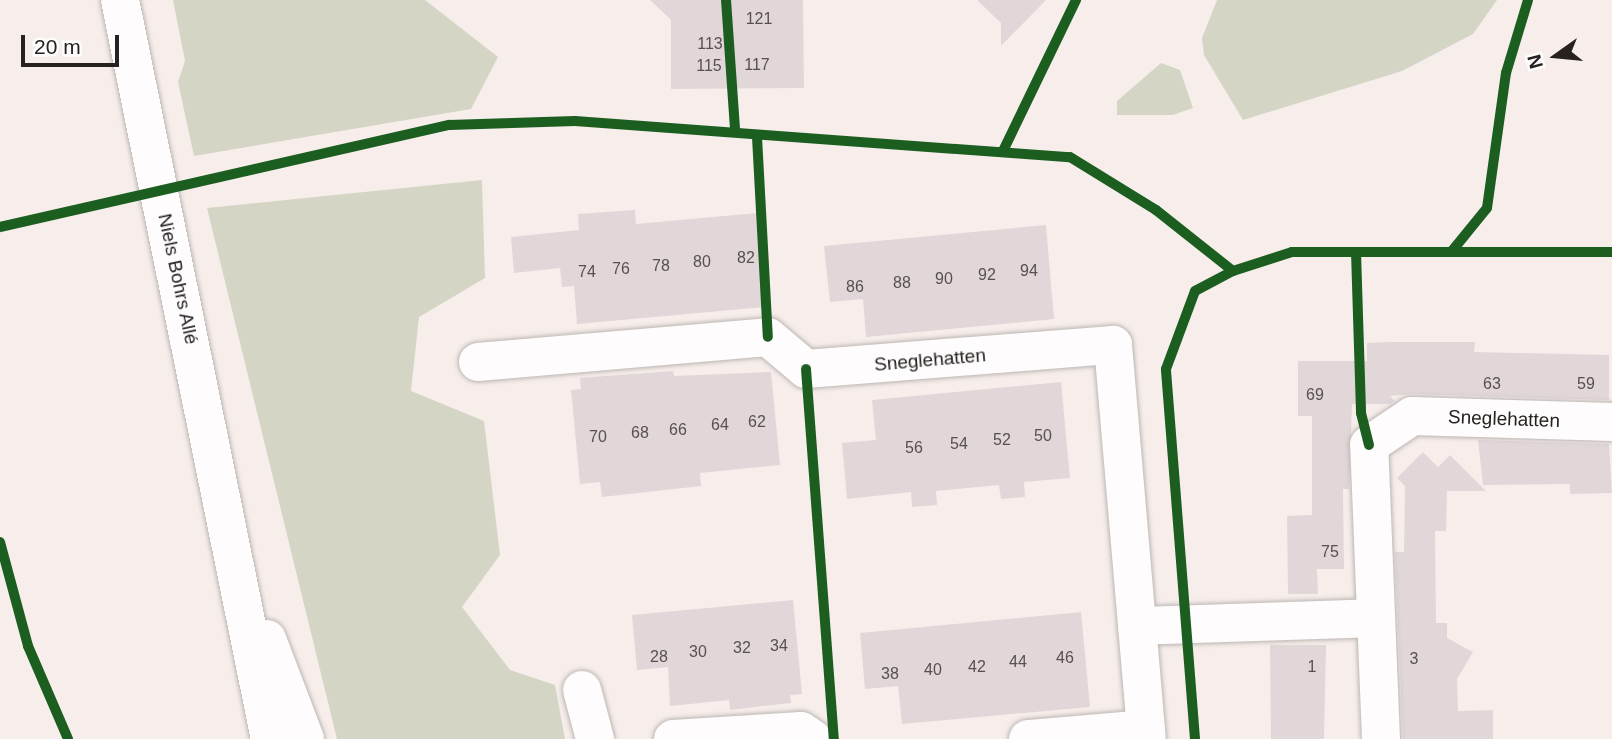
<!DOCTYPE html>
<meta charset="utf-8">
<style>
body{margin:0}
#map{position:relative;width:1612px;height:739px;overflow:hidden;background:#f7eeeb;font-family:Arial,sans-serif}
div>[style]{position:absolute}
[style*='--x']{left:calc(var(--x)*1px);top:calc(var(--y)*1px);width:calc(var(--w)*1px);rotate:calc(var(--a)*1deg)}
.green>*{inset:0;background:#d4d5c5}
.building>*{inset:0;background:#e2d7d8}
.roads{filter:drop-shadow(0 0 2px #bcb6b3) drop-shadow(0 0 2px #bcb6b3)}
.minor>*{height:38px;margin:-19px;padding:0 19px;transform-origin:19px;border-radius:19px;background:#fefcfc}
.cycleway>*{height:10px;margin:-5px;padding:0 5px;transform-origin:5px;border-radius:5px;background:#1b5e20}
span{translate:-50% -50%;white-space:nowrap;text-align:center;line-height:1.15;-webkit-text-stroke:6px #fdfdfd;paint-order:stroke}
.number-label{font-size:16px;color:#57504e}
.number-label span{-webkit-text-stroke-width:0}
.street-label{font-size:19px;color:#27211f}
.north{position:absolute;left:1521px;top:21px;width:70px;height:70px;-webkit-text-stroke:5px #fdfdfd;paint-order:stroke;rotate:255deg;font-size:19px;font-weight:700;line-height:28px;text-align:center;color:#27211f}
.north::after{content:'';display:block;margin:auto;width:24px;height:32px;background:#27211f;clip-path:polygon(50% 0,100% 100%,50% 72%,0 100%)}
.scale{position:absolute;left:21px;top:35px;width:98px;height:32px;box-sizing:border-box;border:4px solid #27211f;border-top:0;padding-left:9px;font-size:21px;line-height:24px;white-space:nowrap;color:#27211f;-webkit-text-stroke:5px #fdfdfd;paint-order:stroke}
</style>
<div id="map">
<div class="green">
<i style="clip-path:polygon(173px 0,425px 0,498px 57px,471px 109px,194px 156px,178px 82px,185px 61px)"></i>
<i style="clip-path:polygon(1217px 0,1497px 0,1473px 34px,1402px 71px,1243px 120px,1204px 55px,1202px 38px)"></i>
<i style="clip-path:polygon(1161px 63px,1180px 70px,1193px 108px,1173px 115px,1117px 115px,1117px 101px)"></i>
<i style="clip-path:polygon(482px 180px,485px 278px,419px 317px,411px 391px,484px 421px,500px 555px,462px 607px,510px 670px,555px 685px,565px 739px,337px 739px,207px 208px)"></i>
</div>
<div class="building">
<i style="clip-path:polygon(650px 0,803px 0,804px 88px,671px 89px,671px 20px)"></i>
<i style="clip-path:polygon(977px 0,1046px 0,1001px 46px,1001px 23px)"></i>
<i style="clip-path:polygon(635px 210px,636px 224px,757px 213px,765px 307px,577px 324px,574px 286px,562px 287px,560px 268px,514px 273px,511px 237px,579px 230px,578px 214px)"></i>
<i style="clip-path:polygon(1046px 225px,1054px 319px,866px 337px,863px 299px,830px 302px,824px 246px)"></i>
<i style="clip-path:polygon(1389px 342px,1475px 342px,1474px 352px,1609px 355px,1609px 400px,1413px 394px,1390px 396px,1395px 401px,1390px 404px,1352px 404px,1349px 489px,1343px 489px,1344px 569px,1317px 569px,1318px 594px,1288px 594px,1287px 516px,1312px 515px,1312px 416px,1298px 416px,1298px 361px,1367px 361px,1367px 343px)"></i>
<i style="clip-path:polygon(673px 371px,674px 376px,771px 372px,780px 465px,700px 473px,701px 486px,602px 497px,600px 482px,580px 484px,571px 390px,581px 389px,580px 378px)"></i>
<i style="clip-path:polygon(1061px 382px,1070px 478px,1024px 482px,1025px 497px,1001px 499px,999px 485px,936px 491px,937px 505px,912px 507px,911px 492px,847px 499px,842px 443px,876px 440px,872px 400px)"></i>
<i style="clip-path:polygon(1478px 440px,1609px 444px,1612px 493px,1570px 494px,1570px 484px,1483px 485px)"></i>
<i style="clip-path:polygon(1423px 452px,1438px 467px,1450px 455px,1486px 491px,1447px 491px,1446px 531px,1435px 531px,1436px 623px,1447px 623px,1447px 638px,1473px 652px,1457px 679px,1458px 711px,1493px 710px,1493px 739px,1403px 739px,1395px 552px,1404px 552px,1405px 486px,1397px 478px)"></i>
<i style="clip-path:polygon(793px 600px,802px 694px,790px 695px,791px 703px,730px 710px,729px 700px,670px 706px,668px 667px,637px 670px,632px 615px)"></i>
<i style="clip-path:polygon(1081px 612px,1090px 707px,902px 724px,898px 686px,865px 689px,860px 633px)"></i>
<i style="clip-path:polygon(1270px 645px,1326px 645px,1324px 739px,1271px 739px)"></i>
</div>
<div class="roads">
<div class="minor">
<i style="--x:120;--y:0;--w:754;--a:78.53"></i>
<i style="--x:478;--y:362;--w:291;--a:-4.9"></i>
<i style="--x:768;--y:337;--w:50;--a:40.1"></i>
<i style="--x:806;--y:369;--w:308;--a:-4.5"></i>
<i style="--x:1113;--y:345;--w:395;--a:85.1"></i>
<i style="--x:1137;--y:626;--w:238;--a:-1.9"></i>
<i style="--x:267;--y:639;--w:107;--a:69.2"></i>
<i style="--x:582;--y:690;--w:51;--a:75.1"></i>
<i style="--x:673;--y:739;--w:128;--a:-3.6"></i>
<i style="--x:801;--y:731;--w:14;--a:34"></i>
<i style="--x:1028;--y:739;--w:118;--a:-4.8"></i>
<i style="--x:1381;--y:739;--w:294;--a:-92.3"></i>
<i style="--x:1369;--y:445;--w:52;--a:-34"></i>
<i style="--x:1412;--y:416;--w:200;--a:1.7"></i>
</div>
</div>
<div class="cycleway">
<i style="--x:726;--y:0;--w:129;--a:86"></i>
<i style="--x:757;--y:137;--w:200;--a:86.9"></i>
<i style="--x:1003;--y:151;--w:168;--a:-64.2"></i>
<i style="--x:0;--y:227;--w:460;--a:-12.8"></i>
<i style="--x:449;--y:125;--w:126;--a:-1.8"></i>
<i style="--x:575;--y:121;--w:496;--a:4.2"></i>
<i style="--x:1070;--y:157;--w:101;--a:31.6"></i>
<i style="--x:1156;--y:210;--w:98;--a:38.4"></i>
<i style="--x:1452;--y:251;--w:55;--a:-50.9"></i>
<i style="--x:1487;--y:208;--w:136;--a:-82"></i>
<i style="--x:1506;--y:73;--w:76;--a:-73.2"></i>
<i style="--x:1356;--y:252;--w:161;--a:88.2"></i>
<i style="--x:1361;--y:413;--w:33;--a:76"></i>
<i style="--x:806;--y:369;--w:371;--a:85.7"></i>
<i style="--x:0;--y:542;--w:108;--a:74.9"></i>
<i style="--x:28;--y:646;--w:101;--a:66.7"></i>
<i style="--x:1195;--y:739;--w:371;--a:-94.5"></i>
<i style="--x:1166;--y:369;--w:83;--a:-69.6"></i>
<i style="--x:1195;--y:291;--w:43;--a:-27.8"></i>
<i style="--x:1233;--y:271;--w:62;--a:-17.9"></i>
<i style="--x:1292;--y:252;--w:320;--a:0"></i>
</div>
<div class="number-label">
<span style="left:759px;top:19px">121</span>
<span style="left:710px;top:44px">113</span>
<span style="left:757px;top:65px">117</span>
<span style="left:709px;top:66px">115</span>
<span style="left:746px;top:258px">82</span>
<span style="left:702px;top:262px">80</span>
<span style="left:661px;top:266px">78</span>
<span style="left:621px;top:269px">76</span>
<span style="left:1029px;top:271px">94</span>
<span style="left:587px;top:272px">74</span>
<span style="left:987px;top:275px">92</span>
<span style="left:944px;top:279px">90</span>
<span style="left:902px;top:283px">88</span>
<span style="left:855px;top:287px">86</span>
<span style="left:1492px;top:384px">63</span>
<span style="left:1586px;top:384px">59</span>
<span style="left:1315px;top:395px">69</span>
<span style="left:757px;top:422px">62</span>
<span style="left:720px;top:425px">64</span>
<span style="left:678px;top:430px">66</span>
<span style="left:640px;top:433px">68</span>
<span style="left:1043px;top:436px">50</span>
<span style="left:598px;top:437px">70</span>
<span style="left:1002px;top:440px">52</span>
<span style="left:959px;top:444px">54</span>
<span style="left:914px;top:448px">56</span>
<span style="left:1330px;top:552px">75</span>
<span style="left:779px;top:646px">34</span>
<span style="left:742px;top:648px">32</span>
<span style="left:698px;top:652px">30</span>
<span style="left:659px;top:657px">28</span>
<span style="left:1065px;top:658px">46</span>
<span style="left:1414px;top:659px">3</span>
<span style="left:1018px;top:662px">44</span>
<span style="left:977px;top:667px">42</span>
<span style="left:1312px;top:667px">1</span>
<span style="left:933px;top:670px">40</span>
<span style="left:890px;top:674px">38</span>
</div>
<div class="street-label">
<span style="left:178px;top:279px;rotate:78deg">Niels Bohrs Allé</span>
<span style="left:930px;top:360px;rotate:-5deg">Sneglehatten</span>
<span style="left:1504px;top:419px;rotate:2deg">Sneglehatten</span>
</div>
<div class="north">N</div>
<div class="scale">20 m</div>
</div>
